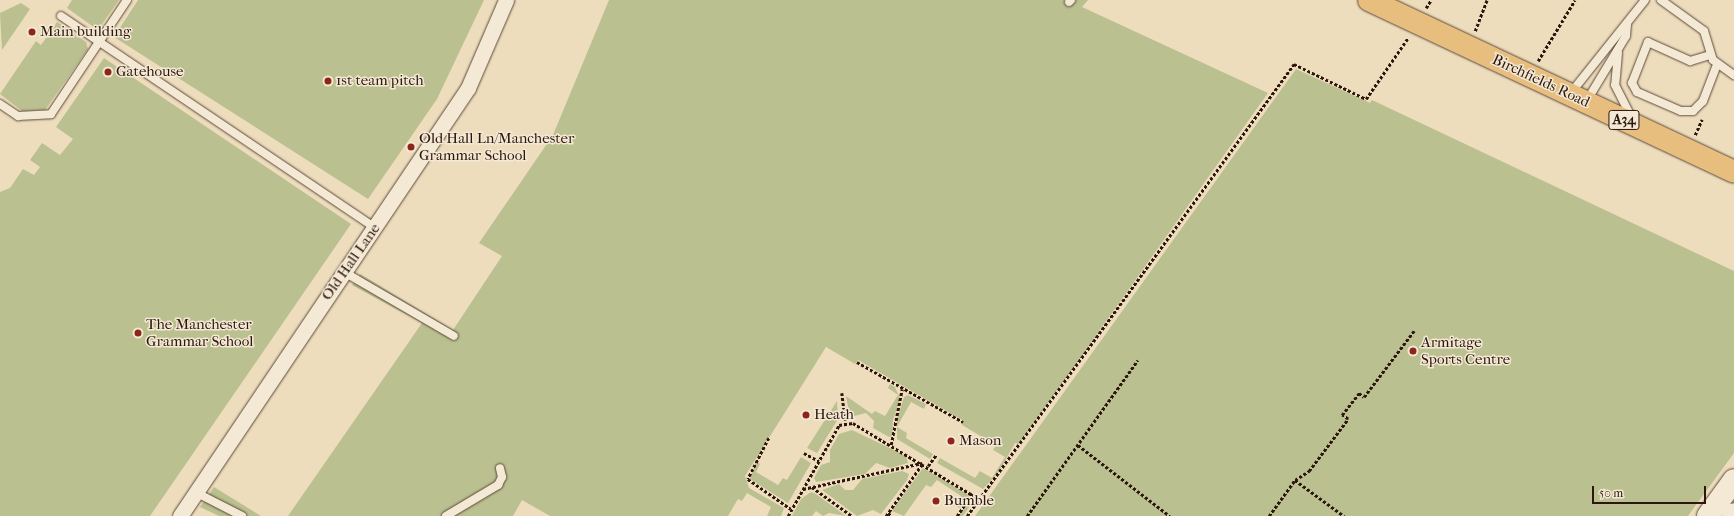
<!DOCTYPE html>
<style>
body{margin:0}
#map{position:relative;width:1734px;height:516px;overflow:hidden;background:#eeddbd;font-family:"IM FELL French Canon",serif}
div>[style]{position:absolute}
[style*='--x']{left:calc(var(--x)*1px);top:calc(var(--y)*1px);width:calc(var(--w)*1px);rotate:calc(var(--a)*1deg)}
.green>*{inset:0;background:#bac090}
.path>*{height:2.5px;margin-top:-1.25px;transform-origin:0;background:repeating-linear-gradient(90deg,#2c160e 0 3px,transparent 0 5px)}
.roads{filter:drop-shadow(0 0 1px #5c483a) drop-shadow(0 0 1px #5c483a)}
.service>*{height:8px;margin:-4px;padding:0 4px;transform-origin:4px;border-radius:4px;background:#f4e9d4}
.minor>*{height:15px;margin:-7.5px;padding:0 7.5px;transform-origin:7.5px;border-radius:7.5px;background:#f4e9d4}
.secondary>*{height:22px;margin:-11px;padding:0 11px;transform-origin:11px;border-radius:11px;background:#f4e9d4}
.trunk>*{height:22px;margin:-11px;padding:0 11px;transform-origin:11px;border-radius:11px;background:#e7be7e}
.dots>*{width:11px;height:11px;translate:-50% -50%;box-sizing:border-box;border:2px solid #f4e9d4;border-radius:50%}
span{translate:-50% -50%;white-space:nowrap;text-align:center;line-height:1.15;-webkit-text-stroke:3px #f4e9d4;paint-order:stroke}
.shield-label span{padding:1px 3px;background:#f4e9d4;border:1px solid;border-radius:3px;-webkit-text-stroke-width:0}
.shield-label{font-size:14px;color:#2c160e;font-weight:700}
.poi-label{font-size:15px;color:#2c160e}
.left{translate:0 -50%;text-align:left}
.street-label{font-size:15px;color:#2c160e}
.scale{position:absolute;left:1592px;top:486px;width:114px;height:18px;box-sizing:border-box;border:2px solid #2c160e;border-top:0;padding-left:5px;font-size:12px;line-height:14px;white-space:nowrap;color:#2c160e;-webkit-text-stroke:3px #f4e9d4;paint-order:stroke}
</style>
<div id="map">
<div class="green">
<i style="clip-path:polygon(72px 0,119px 0,100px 27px,95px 28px,67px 8px)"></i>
<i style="clip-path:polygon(138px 0,484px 0,437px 99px,368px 199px,114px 37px)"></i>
<i style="clip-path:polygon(609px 0,1088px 0,1082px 7px,1268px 93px,1019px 444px,1015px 443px,998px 473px,983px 489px,937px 463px,940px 458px,975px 478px,980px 471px,992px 478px,1005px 457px,993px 450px,996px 445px,962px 425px,964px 421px,858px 360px,855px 364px,826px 347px,745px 476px,749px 488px,784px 508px,781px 516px,767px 516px,771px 507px,747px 493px,742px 501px,738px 499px,728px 516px,550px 516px,522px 500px,513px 516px,288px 516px,422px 323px,352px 285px,360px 274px,453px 330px,502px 256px,479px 243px,553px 135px)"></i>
<i style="clip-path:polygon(21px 3px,30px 9px,2px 50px,0 13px)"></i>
<i style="clip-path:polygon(57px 22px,86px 42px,88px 49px,45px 110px,22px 111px,0 94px,36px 41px,41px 45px)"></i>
<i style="clip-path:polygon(104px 58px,351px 224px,150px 516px,0 516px,0 192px,10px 188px,23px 169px,34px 175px,40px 167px,30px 160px,42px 143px,60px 155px,73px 139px,56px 127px)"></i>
<i style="clip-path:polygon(1296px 69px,1370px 103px,1372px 100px,1734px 271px,1734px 453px,1688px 516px,975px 516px)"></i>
<i style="clip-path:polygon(890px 384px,895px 387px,900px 399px,893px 420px,892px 436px,889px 437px,873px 428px,874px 421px,866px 413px,850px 417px,846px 396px,872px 414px,875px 411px,885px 416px,898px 395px,888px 388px)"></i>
<i style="clip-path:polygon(908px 395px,926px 404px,924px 409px,911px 402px,897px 427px,907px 433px,906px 438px,933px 454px,930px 459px,897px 439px,897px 419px,904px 397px)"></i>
<i style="clip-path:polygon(837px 401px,838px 419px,817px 453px,807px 448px)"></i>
<i style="clip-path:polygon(852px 430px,906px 456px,908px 463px,890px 468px,876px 463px,865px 474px,816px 482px,814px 478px,821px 465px,830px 462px,830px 450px,839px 434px)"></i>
<i style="clip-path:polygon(801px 457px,811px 463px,788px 503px,750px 479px,756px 461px,760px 464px,756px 472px,778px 485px,783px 478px,787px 480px)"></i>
<i style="clip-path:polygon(923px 468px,969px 495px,960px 508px,953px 505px,961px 496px,937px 480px,931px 487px,926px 485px,904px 516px,892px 511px)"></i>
<i style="clip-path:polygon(902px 471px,909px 474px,907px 480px,881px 514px,873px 510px,857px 516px,822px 490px,839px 484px,845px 490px,853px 490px,862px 479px)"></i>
<i style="clip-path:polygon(214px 487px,261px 516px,219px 516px,200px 507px)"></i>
<i style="clip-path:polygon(811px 492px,816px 494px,846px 516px,829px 513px,823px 516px,816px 511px,812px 516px,792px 516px,801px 499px)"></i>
<i style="clip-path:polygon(971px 498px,970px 506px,963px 516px,958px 516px)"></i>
</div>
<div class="path">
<i style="--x:1426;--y:8;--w:9;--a:-58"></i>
<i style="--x:1475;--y:31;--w:33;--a:-69"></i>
<i style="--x:1538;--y:61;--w:71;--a:-58.8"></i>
<i style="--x:1695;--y:135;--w:17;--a:-66"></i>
<i style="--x:857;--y:362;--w:122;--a:29.5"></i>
<i style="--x:842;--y:393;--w:31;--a:83"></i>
<i style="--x:769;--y:438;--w:46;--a:117.1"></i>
<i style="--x:748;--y:479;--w:52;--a:34.9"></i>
<i style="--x:891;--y:445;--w:57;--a:-78.9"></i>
<i style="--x:1078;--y:445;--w:116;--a:37.7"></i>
<i style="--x:804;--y:453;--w:17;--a:28"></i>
<i style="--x:928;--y:466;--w:14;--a:-54"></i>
<i style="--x:1295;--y:480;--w:61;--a:36.3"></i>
<i style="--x:812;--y:487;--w:49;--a:35.9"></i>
<i style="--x:803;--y:489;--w:122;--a:-12.3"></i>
<i style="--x:888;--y:513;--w:5;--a:37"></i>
<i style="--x:788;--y:516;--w:104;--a:-60.7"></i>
<i style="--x:839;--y:425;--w:14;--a:-8"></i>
<i style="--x:853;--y:423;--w:147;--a:31.1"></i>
<i style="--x:886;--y:516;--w:63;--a:-55.3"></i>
<i style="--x:957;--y:516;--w:27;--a:-56"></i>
<i style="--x:967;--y:516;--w:558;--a:-54.12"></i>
<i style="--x:1294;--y:64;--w:80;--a:25.9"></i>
<i style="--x:1366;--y:99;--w:74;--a:-55.5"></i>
<i style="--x:1027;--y:516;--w:191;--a:-54.6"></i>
<i style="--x:1269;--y:516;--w:44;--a:-54.2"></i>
<i style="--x:1295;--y:480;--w:17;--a:-33"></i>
<i style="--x:1309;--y:471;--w:65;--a:-53.1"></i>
<i style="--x:1348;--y:419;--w:7;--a:-146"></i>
<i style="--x:1342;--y:415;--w:28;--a:-52"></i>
<i style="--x:1359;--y:393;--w:6;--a:39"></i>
<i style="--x:1364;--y:397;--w:83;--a:-52.9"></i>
</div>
<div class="roads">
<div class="service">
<i style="--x:1661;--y:0;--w:53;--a:35.8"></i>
<i style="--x:1704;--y:31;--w:30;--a:73"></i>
<i style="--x:1713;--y:60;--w:26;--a:36"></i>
<i style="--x:1069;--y:2;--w:3;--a:-45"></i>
<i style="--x:61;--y:16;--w:379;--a:34"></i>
<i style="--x:1618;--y:53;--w:32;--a:95"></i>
<i style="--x:1615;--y:85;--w:36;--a:63"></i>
<i style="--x:1710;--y:55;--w:21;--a:163"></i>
<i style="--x:1690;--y:61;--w:46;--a:-155.7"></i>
<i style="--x:1648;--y:42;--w:44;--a:111.3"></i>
<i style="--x:1632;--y:83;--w:10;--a:61"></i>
<i style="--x:1637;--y:92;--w:48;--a:23.4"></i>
<i style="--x:1681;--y:111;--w:12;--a:0"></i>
<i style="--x:1693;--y:111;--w:14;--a:-45"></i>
<i style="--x:1703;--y:101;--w:40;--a:-69"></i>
<i style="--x:1570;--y:94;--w:120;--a:-51.4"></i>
<i style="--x:1586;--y:102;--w:77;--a:-58.8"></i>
<i style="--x:1626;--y:36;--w:12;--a:-85"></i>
<i style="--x:0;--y:104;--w:22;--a:34"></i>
<i style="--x:18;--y:116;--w:33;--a:-3"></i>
<i style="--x:51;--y:114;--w:137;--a:-56.3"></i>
<i style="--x:344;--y:272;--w:127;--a:30.2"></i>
<i style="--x:195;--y:492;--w:53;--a:27.1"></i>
<i style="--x:446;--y:516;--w:61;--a:-30.8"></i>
<i style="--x:498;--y:485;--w:9;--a:-63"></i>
<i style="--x:502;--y:477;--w:9;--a:-103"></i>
</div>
<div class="minor">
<i style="--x:180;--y:516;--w:516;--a:-56.06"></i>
<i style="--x:468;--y:88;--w:96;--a:-66.6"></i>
</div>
<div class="secondary">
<i style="--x:1708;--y:516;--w:44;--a:-54.2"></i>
<i style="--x:1733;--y:516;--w:2;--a:-63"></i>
</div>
<div class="trunk">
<i style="--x:1369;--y:0;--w:403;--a:25.2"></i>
</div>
</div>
<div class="dots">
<i style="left:32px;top:32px;background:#8f2418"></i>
<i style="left:108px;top:72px;background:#8f2418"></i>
<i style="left:328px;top:81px;background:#8f2418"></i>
<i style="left:411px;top:147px;background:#8f2418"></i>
<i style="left:138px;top:333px;background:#8f2418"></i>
<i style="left:1413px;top:351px;background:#8f2418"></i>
<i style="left:806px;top:415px;background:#8f2418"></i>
<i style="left:951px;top:441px;background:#8f2418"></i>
<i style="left:936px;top:501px;background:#8f2418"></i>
</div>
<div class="shield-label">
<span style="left:1624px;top:120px">A34</span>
</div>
<div class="poi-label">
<span class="left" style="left:40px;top:32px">Main building</span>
<span class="left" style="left:116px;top:72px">Gatehouse</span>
<span class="left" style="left:336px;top:81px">1st team pitch</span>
<span class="left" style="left:419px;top:147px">Old Hall Ln/Manchester<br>Grammar School</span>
<span class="left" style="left:146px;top:333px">The Manchester<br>Grammar School</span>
<span class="left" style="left:1421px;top:351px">Armitage<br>Sports Centre</span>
<span class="left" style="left:814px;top:415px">Heath</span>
<span class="left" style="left:959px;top:441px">Mason</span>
<span class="left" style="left:944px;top:501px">Bumble</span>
</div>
<div class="street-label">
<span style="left:1541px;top:81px;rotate:25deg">Birchfields Road</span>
<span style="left:351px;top:262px;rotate:-55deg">Old Hall Lane</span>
</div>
<div class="scale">50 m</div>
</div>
